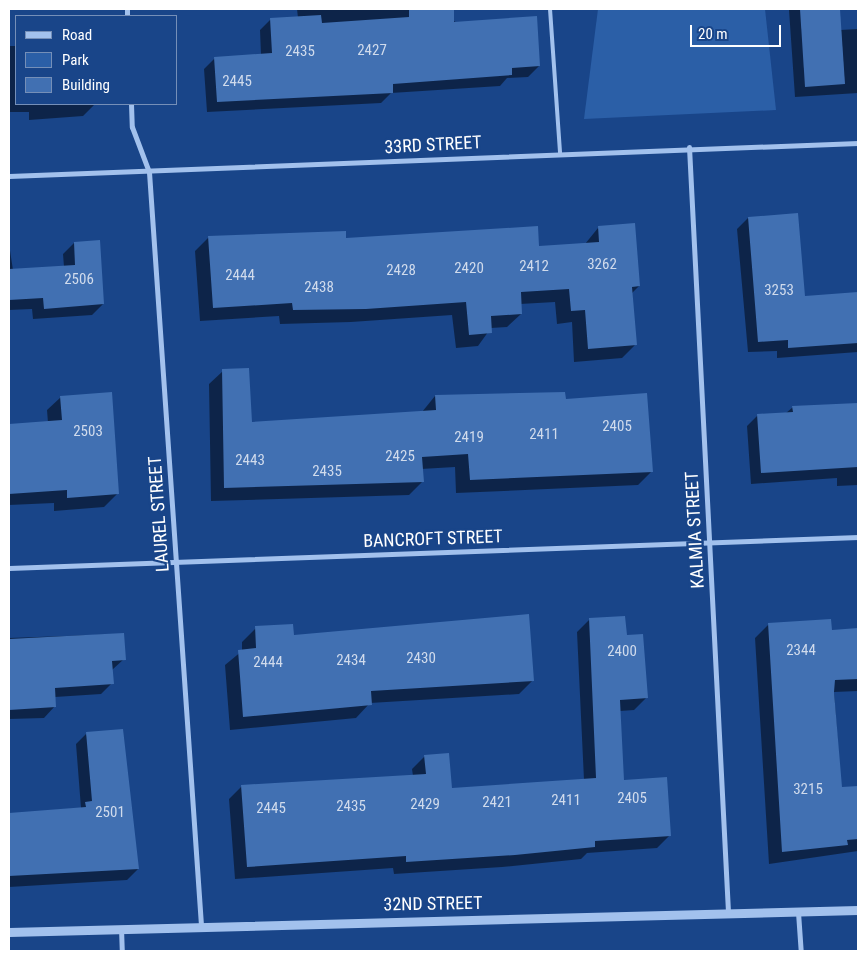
<!DOCTYPE html>
<style>
body{margin:0}
#map{position:relative;width:867px;height:960px;overflow:hidden;background:#194589;font-family:"Roboto Condensed",sans-serif}
div>[style]{position:absolute}
[style*='--x']{left:calc(var(--x)*1px);top:calc(var(--y)*1px);width:calc(var(--w)*1px);rotate:calc(var(--a)*1deg)}
.green>*{inset:0;background:#2b5fa7}
.shadow>*{inset:0;background:#0007}
.building>*{inset:0;background:#4170b2}
.service>*{height:4px;margin:-2px;padding:0 2px;transform-origin:2px;border-radius:2px;background:#a2c1ed}
.minor>*{height:5px;margin:-2.5px;padding:0 2.5px;transform-origin:2.5px;border-radius:2.5px;background:#a2c1ed}
.tertiary>*{height:9px;margin:-4.5px;padding:0 4.5px;transform-origin:4.5px;border-radius:4.5px;background:#a2c1ed}
span{translate:-50% -50%;white-space:nowrap;text-align:center;line-height:1.15;-webkit-text-stroke:4.5px #194589;paint-order:stroke}
.number-label{font-size:15px;color:#d0dbec}
.number-label span{-webkit-text-stroke-width:0}
.street-label{font-size:18px;color:#fff}
.frame{position:absolute;inset:0;border:10px solid #fff;pointer-events:none}
.legend{position:absolute;left:15px;top:15px;width:162px;height:90px;box-sizing:border-box;background:#194589;border:1px solid #758fb8;margin:0;padding:6px 9px;list-style:none;font-size:15px;color:#fff}
.legend li{display:flex;align-items:center;gap:10px;height:25px}
.legend b{width:25px;border:1px solid #758fb8}
.scale{position:absolute;left:690px;top:25px;width:91px;height:22px;box-sizing:border-box;border:2px solid #fff;border-top:0;padding-left:6px;font-size:15px;line-height:18px;white-space:nowrap;color:#fff;-webkit-text-stroke:4px #194589;paint-order:stroke}
</style>
<div id="map">
<div class="green">
<i style="clip-path:polygon(598px 9px,765px 9px,776px 110px,584px 119px)"></i>
</div>
<div class="shadow">
<i style="clip-path:polygon(297px 9px,431px 9px,539px 66px,528px 77px,507px 78px,500px 86px,391px 93px,381px 103px,207px 112px,204px 69px,215px 58px,261px 55px,260px 30px,270px 20px,298px 18px)"></i>
<i style="clip-path:polygon(839px 9px,840px 30px,858px 29px,858px 93px,795px 97px,789px 10px)"></i>
<i style="clip-path:polygon(9px 46px,16px 46px,16px 104px,94px 105px,83px 116px,29px 120px,29px 112px,9px 112px)"></i>
<i style="clip-path:polygon(748px 218px,804px 297px,858px 293px,858px 352px,777px 358px,777px 351px,748px 352px,737px 229px)"></i>
<i style="clip-path:polygon(598px 228px,639px 286px,632px 293px,635px 345px,622px 358px,574px 362px,572px 322px,557px 324px,555px 302px,520px 304px,521px 314px,507px 327px,491px 328px,478px 346px,456px 348px,452px 315px,351px 322px,280px 324px,279px 316px,200px 321px,195px 251px,209px 237px,538px 247px,585px 244px)"></i>
<i style="clip-path:polygon(74px 243px,103px 304px,92px 315px,33px 319px,32px 309px,9px 310px,9px 244px,13px 270px,64px 267px,63px 254px)"></i>
<i style="clip-path:polygon(223px 371px,251px 424px,422px 412px,435px 396px,564px 400px,651px 472px,638px 485px,456px 493px,455px 467px,421px 469px,422px 482px,409px 495px,211px 501px,209px 384px)"></i>
<i style="clip-path:polygon(61px 397px,117px 494px,104px 507px,54px 511px,54px 503px,9px 505px,9px 427px,48px 423px,47px 410px)"></i>
<i style="clip-path:polygon(858px 404px,858px 485px,837px 486px,837px 478px,751px 484px,747px 426px,758px 415px,786px 413px,793px 407px)"></i>
<i style="clip-path:polygon(590px 619px,626px 636px,646px 698px,634px 710px,620px 711px,623px 781px,670px 835px,657px 848px,587px 853px,581px 859px,502px 867px,394px 874px,393px 868px,235px 879px,229px 799px,242px 786px,413px 776px,412px 769px,425px 756px,451px 789px,584px 780px,577px 632px)"></i>
<i style="clip-path:polygon(769px 624px,830px 631px,858px 629px,858px 691px,834px 692px,841px 788px,858px 787px,858px 851px,769px 864px,755px 638px)"></i>
<i style="clip-path:polygon(256px 628px,293px 637px,533px 680px,519px 694px,370px 703px,356px 718px,230px 730px,225px 665px,242px 651px,242px 642px)"></i>
<i style="clip-path:polygon(123px 634px,124px 659px,112px 670px,112px 683px,101px 694px,55px 697px,55px 706px,44px 718px,9px 719px,9px 638px)"></i>
<i style="clip-path:polygon(86px 734px,138px 869px,127px 880px,9px 887px,9px 814px,81px 808px,76px 744px)"></i>
</div>
<div class="building">
<i style="clip-path:polygon(409px 9px,454px 9px,454px 22px,537px 16px,540px 66px,512px 68px,512px 75px,393px 84px,393px 93px,217px 102px,214px 57px,272px 53px,270px 18px,321px 15px,322px 23px,409px 17px)"></i>
<i style="clip-path:polygon(800px 9px,840px 9px,845px 84px,805px 87px)"></i>
<i style="clip-path:polygon(798px 213px,805px 296px,858px 292px,858px 343px,788px 348px,788px 340px,758px 342px,748px 217px)"></i>
<i style="clip-path:polygon(635px 223px,640px 286px,632px 287px,637px 345px,588px 349px,585px 310px,571px 311px,569px 289px,521px 292px,522px 314px,491px 316px,492px 333px,469px 335px,466px 302px,366px 309px,293px 310px,292px 303px,213px 308px,208px 236px,346px 231px,346px 238px,538px 226px,539px 246px,599px 242px,598px 226px)"></i>
<i style="clip-path:polygon(100px 240px,104px 304px,44px 309px,43px 298px,9px 300px,9px 269px,75px 265px,74px 242px)"></i>
<i style="clip-path:polygon(249px 368px,252px 422px,436px 410px,435px 395px,565px 392px,566px 399px,647px 393px,653px 472px,470px 480px,468px 454px,422px 457px,424px 482px,224px 488px,222px 369px)"></i>
<i style="clip-path:polygon(112px 392px,119px 494px,67px 498px,67px 490px,9px 494px,9px 424px,62px 420px,60px 396px)"></i>
<i style="clip-path:polygon(858px 403px,858px 467px,761px 473px,757px 414px,793px 412px,792px 406px)"></i>
<i style="clip-path:polygon(529px 614px,534px 681px,371px 691px,372px 705px,243px 717px,238px 650px,256px 648px,255px 626px,293px 624px,294px 635px)"></i>
<i style="clip-path:polygon(625px 616px,627px 635px,643px 634px,648px 698px,620px 700px,624px 780px,667px 777px,671px 836px,595px 841px,595px 847px,515px 855px,406px 862px,406px 856px,247px 867px,241px 785px,426px 774px,424px 755px,449px 753px,452px 788px,596px 778px,589px 618px)"></i>
<i style="clip-path:polygon(831px 619px,832px 630px,858px 628px,858px 679px,835px 680px,834px 692px,842px 787px,858px 786px,858px 839px,847px 840px,848px 845px,782px 852px,768px 623px)"></i>
<i style="clip-path:polygon(124px 633px,126px 660px,112px 661px,114px 684px,55px 688px,56px 707px,9px 710px,9px 639px)"></i>
<i style="clip-path:polygon(123px 729px,139px 869px,9px 876px,9px 813px,86px 807px,85px 802px,92px 801px,86px 732px)"></i>
</div>
<div class="service">
<i style="--x:550;--y:9;--w:144;--a:86"></i>
</div>
<div class="minor">
<i style="--x:127;--y:9;--w:7;--a:90"></i>
<i style="--x:131;--y:104;--w:23;--a:88"></i>
<i style="--x:132;--y:127;--w:48;--a:69.3"></i>
<i style="--x:149;--y:172;--w:756;--a:86.05"></i>
<i style="--x:689;--y:147;--w:766;--a:87.08"></i>
<i style="--x:9;--y:176;--w:850;--a:-2.23"></i>
<i style="--x:9;--y:568;--w:850;--a:-2.09"></i>
<i style="--x:798;--y:912;--w:39;--a:86"></i>
<i style="--x:121;--y:928;--w:23;--a:88"></i>
</div>
<div class="tertiary">
<i style="--x:9;--y:932;--w:849;--a:-1.48"></i>
</div>
<div class="number-label">
<span style="left:372px;top:51px">2427</span>
<span style="left:300px;top:52px">2435</span>
<span style="left:237px;top:82px">2445</span>
<span style="left:602px;top:265px">3262</span>
<span style="left:534px;top:267px">2412</span>
<span style="left:469px;top:269px">2420</span>
<span style="left:401px;top:271px">2428</span>
<span style="left:240px;top:276px">2444</span>
<span style="left:79px;top:280px">2506</span>
<span style="left:319px;top:288px">2438</span>
<span style="left:779px;top:291px">3253</span>
<span style="left:617px;top:427px">2405</span>
<span style="left:88px;top:432px">2503</span>
<span style="left:544px;top:435px">2411</span>
<span style="left:469px;top:438px">2419</span>
<span style="left:400px;top:457px">2425</span>
<span style="left:250px;top:461px">2443</span>
<span style="left:327px;top:472px">2435</span>
<span style="left:801px;top:651px">2344</span>
<span style="left:622px;top:652px">2400</span>
<span style="left:421px;top:659px">2430</span>
<span style="left:351px;top:661px">2434</span>
<span style="left:268px;top:663px">2444</span>
<span style="left:808px;top:790px">3215</span>
<span style="left:632px;top:799px">2405</span>
<span style="left:566px;top:801px">2411</span>
<span style="left:497px;top:803px">2421</span>
<span style="left:425px;top:805px">2429</span>
<span style="left:351px;top:807px">2435</span>
<span style="left:271px;top:809px">2445</span>
<span style="left:110px;top:813px">2501</span>
</div>
<div class="street-label">
<span style="left:433px;top:145px;rotate:-3deg">33RD STREET</span>
<span style="left:159px;top:514px;rotate:-94deg">LAUREL STREET</span>
<span style="left:695px;top:530px;rotate:-93deg">KALMIA STREET</span>
<span style="left:433px;top:539px;rotate:-2deg">BANCROFT STREET</span>
<span style="left:433px;top:904px;rotate:-1deg">32ND STREET</span>
</div>
<div class="frame"></div>
<ul class="legend">
<li><b style="height:6px;background:#a2c1ed"></b>Road</li>
<li><b style="height:14px;background:#2b5fa7"></b>Park</li>
<li><b style="height:14px;background:#4170b2"></b>Building</li>
</ul>
<div class="scale">20 m</div>
</div>
